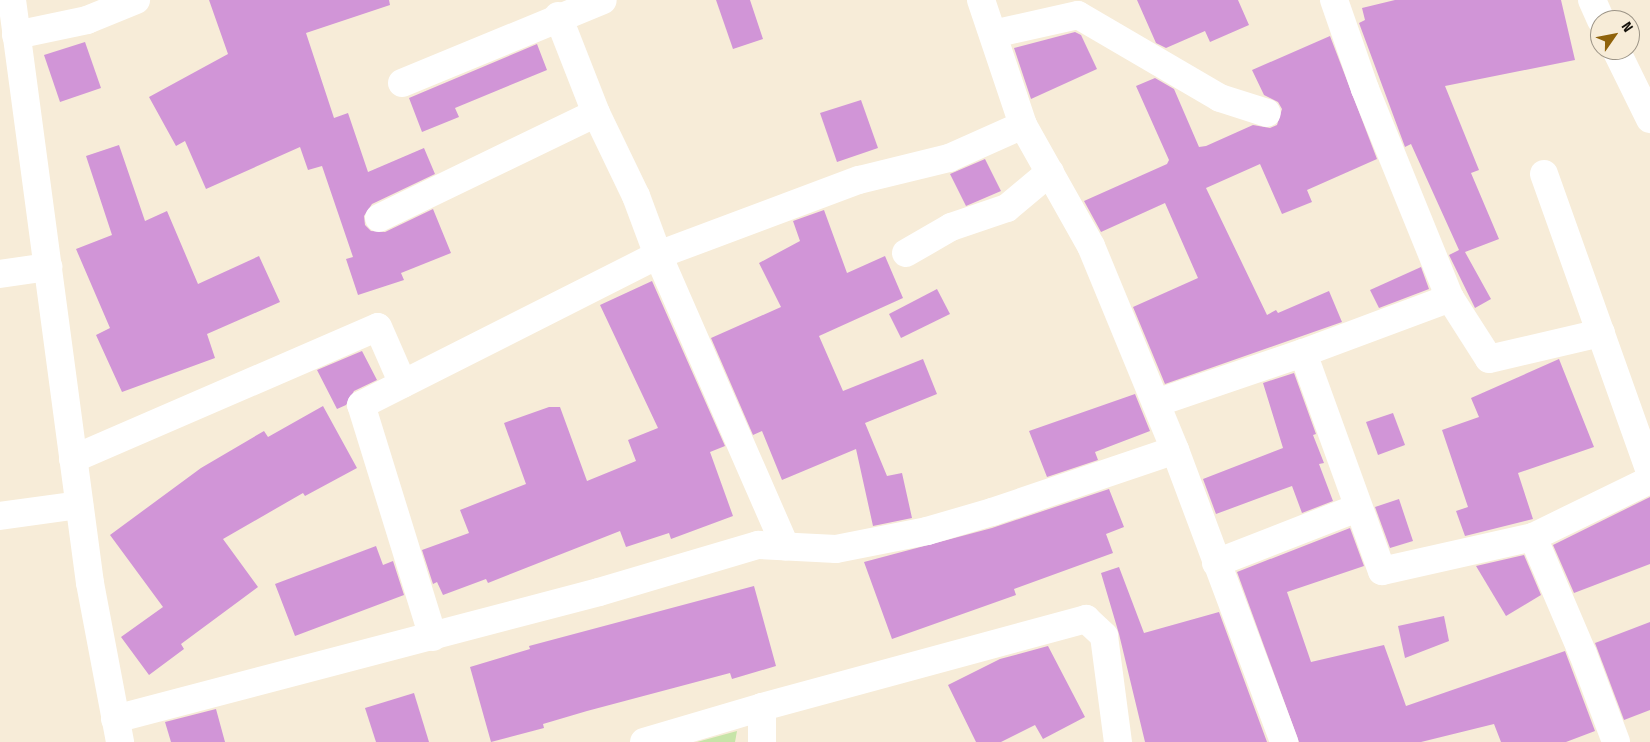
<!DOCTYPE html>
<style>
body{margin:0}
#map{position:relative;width:1650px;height:742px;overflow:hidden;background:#f7ecd8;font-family:"Fira Sans Condensed",sans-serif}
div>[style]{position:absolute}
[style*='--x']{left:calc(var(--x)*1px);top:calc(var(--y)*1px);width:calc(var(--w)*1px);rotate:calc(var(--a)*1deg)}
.green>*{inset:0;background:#c7e4a8}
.building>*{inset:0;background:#d195d7}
.minor>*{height:28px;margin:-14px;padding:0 14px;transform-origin:14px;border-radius:14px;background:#fff}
span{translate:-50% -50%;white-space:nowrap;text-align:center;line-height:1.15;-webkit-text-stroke:4.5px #f7ecd8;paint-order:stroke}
.north{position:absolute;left:1590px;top:10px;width:50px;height:50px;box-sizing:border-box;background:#f7ecd8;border:1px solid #9c9486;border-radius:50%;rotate:57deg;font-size:14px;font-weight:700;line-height:20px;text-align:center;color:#14110a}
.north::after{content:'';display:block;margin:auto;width:18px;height:22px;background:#8f620a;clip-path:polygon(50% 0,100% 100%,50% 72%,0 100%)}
</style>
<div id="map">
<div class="green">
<i style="clip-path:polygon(737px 731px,735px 742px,697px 742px)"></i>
</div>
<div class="building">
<i style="clip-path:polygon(209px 0,389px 0,390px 5px,306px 33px,334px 118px,348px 113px,368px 172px,424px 148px,435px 174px,372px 204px,364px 216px,365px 225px,371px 231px,385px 232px,433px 209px,451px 253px,401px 273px,404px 280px,358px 295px,346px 259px,353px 257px,322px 166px,308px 170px,300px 147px,206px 189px,185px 141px,176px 146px,149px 97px,228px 54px)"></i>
<i style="clip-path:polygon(716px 0,750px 0,763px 39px,733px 49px)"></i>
<i style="clip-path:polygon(1137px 0,1238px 0,1249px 25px,1210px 42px,1205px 31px,1166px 48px,1156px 43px)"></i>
<i style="clip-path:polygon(1395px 0,1561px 0,1575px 60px,1445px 86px,1479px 170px,1471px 173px,1499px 239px,1465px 252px,1491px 299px,1475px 308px,1449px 255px,1459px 250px,1411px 144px,1405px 147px,1359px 23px,1365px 20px,1362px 8px)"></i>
<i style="clip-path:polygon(1075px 32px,1081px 35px,1097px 69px,1031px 99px,1014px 48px)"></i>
<i style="clip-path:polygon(1330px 36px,1377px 159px,1307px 190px,1312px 202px,1282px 214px,1260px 164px,1206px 188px,1267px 315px,1276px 310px,1278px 313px,1329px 291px,1342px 322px,1165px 384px,1133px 307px,1198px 278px,1165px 203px,1101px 232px,1084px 201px,1167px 164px,1169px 160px,1136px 86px,1155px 78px,1174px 89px,1199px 147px,1206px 146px,1253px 125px,1270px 128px,1277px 125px,1282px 109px,1278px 102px,1264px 95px,1252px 70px)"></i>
<i style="clip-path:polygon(85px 42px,101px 88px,60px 102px,44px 55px)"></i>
<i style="clip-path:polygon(537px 44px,547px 70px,455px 108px,459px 117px,422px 132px,409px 98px)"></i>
<i style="clip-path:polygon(861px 100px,878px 148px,837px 162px,820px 113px)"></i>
<i style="clip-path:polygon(119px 145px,145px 221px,167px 211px,198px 284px,259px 256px,280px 302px,207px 334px,215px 358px,122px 392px,96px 335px,110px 328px,76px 249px,112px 235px,86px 156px)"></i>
<i style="clip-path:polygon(985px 159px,1001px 191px,966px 206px,950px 174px)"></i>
<i style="clip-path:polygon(824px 210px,847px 273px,885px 256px,903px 298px,819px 336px,843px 391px,923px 359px,937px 394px,865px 423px,887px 476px,902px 473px,912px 518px,873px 526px,856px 449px,782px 480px,762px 431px,753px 435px,711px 338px,781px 307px,759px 263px,800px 241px,793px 221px)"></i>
<i style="clip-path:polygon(1421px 267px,1429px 289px,1379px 308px,1370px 290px)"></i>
<i style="clip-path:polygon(652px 281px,725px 446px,710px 452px,733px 516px,671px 539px,669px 533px,626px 547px,620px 531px,488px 583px,486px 579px,443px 595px,437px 582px,433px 584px,422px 550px,469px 533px,460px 510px,526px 484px,504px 423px,549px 407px,560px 407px,587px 481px,636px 461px,628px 440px,658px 428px,600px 305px)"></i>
<i style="clip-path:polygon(937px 289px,950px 314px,901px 338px,889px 314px)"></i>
<i style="clip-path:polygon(362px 351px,377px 380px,354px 391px,346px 405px,337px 409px,317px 370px)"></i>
<i style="clip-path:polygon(1559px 359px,1594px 447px,1518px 473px,1533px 519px,1465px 536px,1456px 511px,1468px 507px,1442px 430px,1479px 417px,1471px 398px)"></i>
<i style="clip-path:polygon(1294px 373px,1316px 434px,1313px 435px,1324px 463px,1319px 464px,1333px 501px,1302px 513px,1292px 486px,1216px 514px,1203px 479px,1283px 448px,1263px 383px)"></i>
<i style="clip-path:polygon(1135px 394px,1150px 431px,1095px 452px,1098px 460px,1047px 477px,1029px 431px)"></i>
<i style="clip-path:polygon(323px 406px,357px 468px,305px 496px,303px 493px,223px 539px,258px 587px,181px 644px,184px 649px,149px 675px,121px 637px,163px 607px,110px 535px,201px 468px,264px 431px,268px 437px)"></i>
<i style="clip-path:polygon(1393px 413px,1405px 445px,1378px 455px,1366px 422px)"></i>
<i style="clip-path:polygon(1109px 489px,1124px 527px,1106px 534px,1113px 553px,1014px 589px,1016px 595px,892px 639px,864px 562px,992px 528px)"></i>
<i style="clip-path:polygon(1650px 497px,1650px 564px,1574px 593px,1553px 545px)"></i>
<i style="clip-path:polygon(1399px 499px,1413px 541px,1390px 548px,1375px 507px)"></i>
<i style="clip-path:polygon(1350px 528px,1364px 566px,1287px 592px,1311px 662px,1384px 645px,1406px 706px,1565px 651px,1595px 731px,1566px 742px,1501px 742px,1494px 724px,1421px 742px,1299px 742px,1237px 572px)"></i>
<i style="clip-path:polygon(376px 546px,383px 565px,393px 561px,404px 595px,295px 636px,275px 584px)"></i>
<i style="clip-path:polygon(1524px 555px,1541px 595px,1506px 616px,1476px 566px)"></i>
<i style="clip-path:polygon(1119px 567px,1144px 633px,1219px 612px,1267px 742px,1145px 742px,1119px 634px,1101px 573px)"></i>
<i style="clip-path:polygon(754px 586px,776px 666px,732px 679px,730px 673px,587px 711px,543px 724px,544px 728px,491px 742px,470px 667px,530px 649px,529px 646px)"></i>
<i style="clip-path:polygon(1444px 616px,1449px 641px,1405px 658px,1398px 626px)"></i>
<i style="clip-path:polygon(1650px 622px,1650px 710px,1624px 720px,1595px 643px)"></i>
<i style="clip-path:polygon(1048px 646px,1085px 717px,1043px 739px,1035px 725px,1001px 742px,976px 742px,948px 685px,1000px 659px)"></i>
<i style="clip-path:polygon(414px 693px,429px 742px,376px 742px,365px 708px)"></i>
<i style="clip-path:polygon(216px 709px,225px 742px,171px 742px,165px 722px)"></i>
</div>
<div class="minor">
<i style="--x:12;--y:0;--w:588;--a:82.38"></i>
<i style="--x:90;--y:583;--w:162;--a:79.3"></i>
<i style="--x:981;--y:0;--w:132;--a:71.4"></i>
<i style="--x:1023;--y:125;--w:139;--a:60.7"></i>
<i style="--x:1091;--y:246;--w:221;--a:67.6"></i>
<i style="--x:1175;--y:450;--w:312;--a:69.5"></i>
<i style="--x:1334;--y:0;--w:94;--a:70.8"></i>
<i style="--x:1365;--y:89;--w:226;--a:67.9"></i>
<i style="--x:1450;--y:298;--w:72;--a:57.4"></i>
<i style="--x:1489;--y:359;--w:115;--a:-13.1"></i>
<i style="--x:1592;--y:0;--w:22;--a:66"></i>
<i style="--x:558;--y:16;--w:104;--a:68.6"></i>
<i style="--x:596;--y:113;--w:92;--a:64.3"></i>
<i style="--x:636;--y:196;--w:63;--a:69.6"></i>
<i style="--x:658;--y:255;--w:318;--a:66.4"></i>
<i style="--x:993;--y:34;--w:87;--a:-12.6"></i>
<i style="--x:1078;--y:15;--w:164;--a:30.3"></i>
<i style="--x:1220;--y:98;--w:49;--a:17.7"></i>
<i style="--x:16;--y:35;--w:73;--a:-11.9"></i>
<i style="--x:87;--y:20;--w:53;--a:-22.2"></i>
<i style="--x:1616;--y:50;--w:77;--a:63.8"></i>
<i style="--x:402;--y:83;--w:217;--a:-22.4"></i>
<i style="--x:1544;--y:174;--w:315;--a:70.4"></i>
<i style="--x:379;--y:218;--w:241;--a:-25.8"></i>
<i style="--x:906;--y:253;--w:52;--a:-30"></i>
<i style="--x:951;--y:227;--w:59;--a:-18.7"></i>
<i style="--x:1007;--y:208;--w:56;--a:-39.9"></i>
<i style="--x:0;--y:274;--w:49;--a:-8.3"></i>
<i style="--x:1303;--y:353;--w:232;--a:70.1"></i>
<i style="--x:1382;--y:571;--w:155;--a:-12.7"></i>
<i style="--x:1533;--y:537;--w:130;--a:-26"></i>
<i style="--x:1156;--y:403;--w:155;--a:-18.8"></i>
<i style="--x:1303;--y:353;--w:157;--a:-20.5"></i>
<i style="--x:73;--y:459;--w:332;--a:-23.4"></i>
<i style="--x:378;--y:327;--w:62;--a:66.3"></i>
<i style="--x:0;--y:516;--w:80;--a:-7.9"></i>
<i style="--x:1533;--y:537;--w:127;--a:66.9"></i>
<i style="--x:1583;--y:654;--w:94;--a:69.4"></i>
<i style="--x:1216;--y:563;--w:151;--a:-21.3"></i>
<i style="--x:433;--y:637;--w:243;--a:-107.2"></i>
<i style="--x:361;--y:405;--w:333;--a:-26.8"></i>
<i style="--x:658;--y:255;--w:215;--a:-20.5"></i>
<i style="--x:859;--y:180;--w:93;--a:-13.7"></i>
<i style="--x:949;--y:158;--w:81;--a:-24"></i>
<i style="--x:115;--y:719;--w:500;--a:-14.7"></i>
<i style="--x:599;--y:592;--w:166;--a:-16.5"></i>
<i style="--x:758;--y:545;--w:78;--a:2.9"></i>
<i style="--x:836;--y:549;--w:93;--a:-11.2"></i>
<i style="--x:927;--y:531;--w:68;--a:-16.3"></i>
<i style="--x:992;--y:512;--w:193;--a:-18.7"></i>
<i style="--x:644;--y:742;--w:123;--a:-16.5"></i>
<i style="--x:762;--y:742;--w:35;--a:-90"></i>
<i style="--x:762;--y:707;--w:336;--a:-15.2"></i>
<i style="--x:1086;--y:619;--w:25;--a:43"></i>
<i style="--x:1104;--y:636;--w:107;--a:82.5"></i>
</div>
<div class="north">N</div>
</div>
